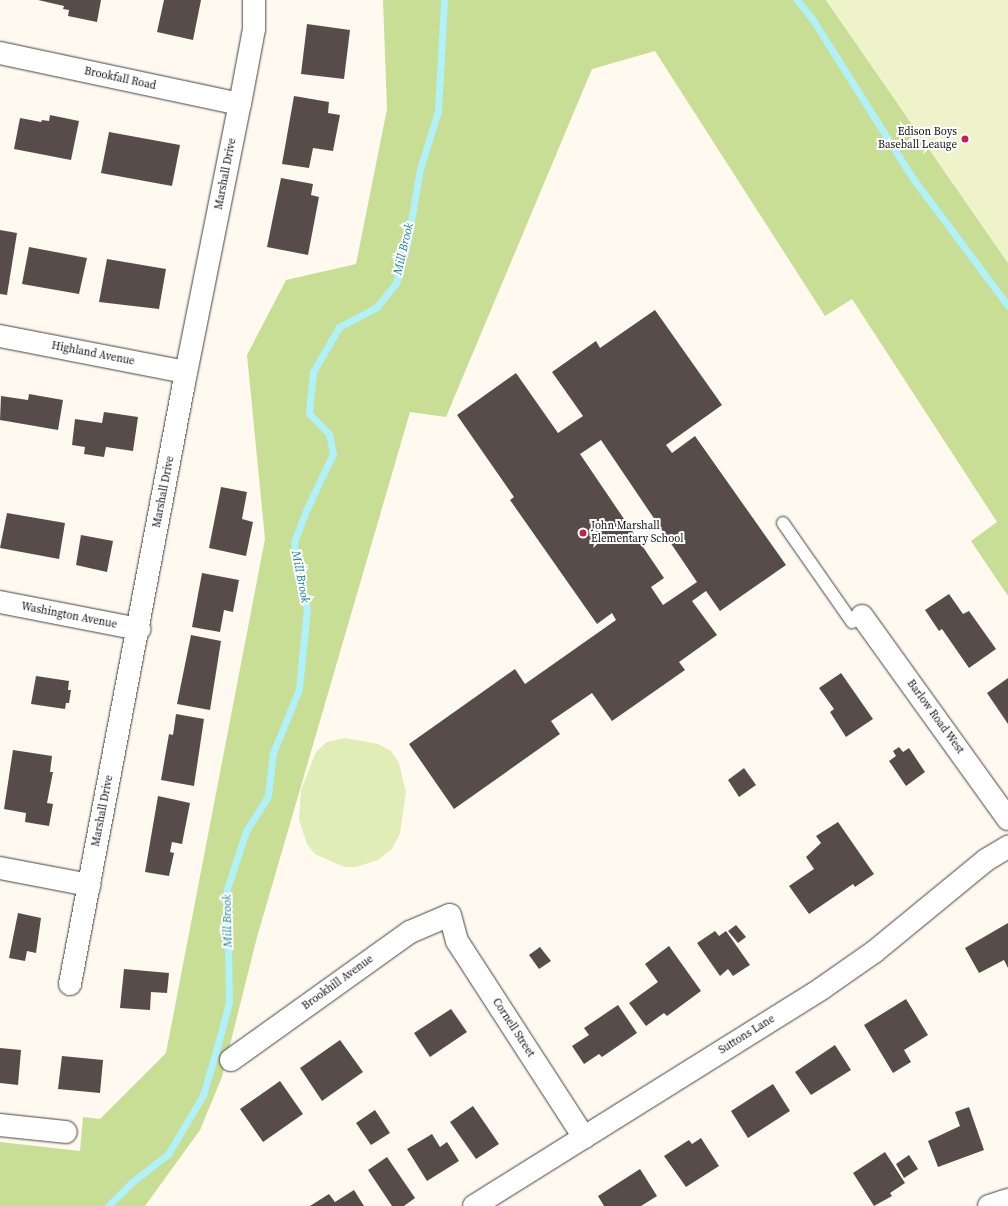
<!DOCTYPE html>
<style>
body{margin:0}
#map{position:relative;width:1008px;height:1206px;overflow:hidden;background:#fff9f0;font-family:"Source Serif 4",serif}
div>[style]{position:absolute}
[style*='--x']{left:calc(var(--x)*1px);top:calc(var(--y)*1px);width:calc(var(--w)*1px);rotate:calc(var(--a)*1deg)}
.green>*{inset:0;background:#e0edb7}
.forest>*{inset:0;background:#c8de95}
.pitch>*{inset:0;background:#eff3c9}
.stream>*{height:7px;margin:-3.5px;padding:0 3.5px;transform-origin:3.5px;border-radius:3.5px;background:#b1f1fa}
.building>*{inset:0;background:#584c4a}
.roads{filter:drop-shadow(0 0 1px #424242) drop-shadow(0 0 1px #424242)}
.service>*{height:12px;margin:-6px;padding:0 6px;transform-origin:6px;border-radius:6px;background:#fff}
.minor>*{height:22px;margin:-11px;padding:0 11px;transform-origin:11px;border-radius:11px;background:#fff}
.tertiary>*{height:22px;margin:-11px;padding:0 11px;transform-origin:11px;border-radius:11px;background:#fff}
.dots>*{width:11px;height:11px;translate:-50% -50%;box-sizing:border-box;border:2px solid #fff;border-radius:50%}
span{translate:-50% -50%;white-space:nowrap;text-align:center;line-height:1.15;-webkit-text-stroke:4px #fff;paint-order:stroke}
.street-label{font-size:11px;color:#0f0f0f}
.poi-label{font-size:11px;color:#0f0f0f}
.right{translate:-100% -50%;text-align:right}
.left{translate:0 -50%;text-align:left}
.water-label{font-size:12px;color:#0f819b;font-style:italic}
</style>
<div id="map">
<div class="green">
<i style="clip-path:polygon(345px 738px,378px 744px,391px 751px,399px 763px,406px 793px,400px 833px,392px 849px,378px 860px,356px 867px,344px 867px,315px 854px,307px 844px,299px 820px,301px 790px,316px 752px,327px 742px)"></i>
</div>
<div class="forest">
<i style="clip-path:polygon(383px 0,826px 0,1008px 263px,1008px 596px,971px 541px,997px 522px,852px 299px,825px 316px,655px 51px,592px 69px,446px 417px,410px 412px,257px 937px,222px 1077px,200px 1130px,145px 1206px,0 1206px,0 1142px,80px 1151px,83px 1117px,100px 1119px,166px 1053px,265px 539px,247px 355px,286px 280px,356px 264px,387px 109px)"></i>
</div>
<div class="pitch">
<i style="clip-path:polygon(826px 0,1008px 0,1008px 263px,903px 111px)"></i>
</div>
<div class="stream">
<i style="--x:797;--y:0;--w:26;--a:51"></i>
<i style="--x:813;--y:20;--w:186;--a:57.8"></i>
<i style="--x:912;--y:177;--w:161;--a:53.3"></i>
<i style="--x:108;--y:1206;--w:34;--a:-45"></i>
<i style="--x:132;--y:1182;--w:46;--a:-37.9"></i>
<i style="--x:168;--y:1154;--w:69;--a:-59.3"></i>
<i style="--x:203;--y:1095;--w:53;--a:-73.6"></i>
<i style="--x:218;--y:1044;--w:43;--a:-75.3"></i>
<i style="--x:229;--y:1002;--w:113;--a:-91"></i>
<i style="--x:227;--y:889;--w:61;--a:-71.9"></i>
<i style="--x:246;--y:831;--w:41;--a:-57.8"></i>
<i style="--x:268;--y:796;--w:43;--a:-83.4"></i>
<i style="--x:273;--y:753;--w:69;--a:-67.9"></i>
<i style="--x:299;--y:689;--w:81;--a:-84.4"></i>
<i style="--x:307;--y:608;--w:41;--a:-105.4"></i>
<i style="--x:296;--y:568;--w:26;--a:-94"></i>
<i style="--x:294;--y:542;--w:36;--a:-69"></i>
<i style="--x:307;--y:508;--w:60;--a:-64.3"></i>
<i style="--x:333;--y:454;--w:20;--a:-101"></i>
<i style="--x:329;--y:434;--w:29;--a:-134"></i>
<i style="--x:309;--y:413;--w:41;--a:-84.4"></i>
<i style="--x:313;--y:372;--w:52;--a:-60"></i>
<i style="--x:339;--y:327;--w:43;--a:-27.8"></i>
<i style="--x:377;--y:307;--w:31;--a:-52"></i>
<i style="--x:396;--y:283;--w:46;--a:-74.7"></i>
<i style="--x:408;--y:239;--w:71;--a:-80.3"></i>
<i style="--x:420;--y:169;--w:61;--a:-72.8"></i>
<i style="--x:438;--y:111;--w:111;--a:-86.9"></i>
</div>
<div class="building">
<i style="clip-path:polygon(38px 0,101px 0,97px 22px,68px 16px,69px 10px,63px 9px,64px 6px)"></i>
<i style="clip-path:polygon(164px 0,201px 0,193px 40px,157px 32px)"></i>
<i style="clip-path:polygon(307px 24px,350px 30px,344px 79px,301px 74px)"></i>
<i style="clip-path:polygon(294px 96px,329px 102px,328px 113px,340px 115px,333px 151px,313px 148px,309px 168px,282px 164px)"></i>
<i style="clip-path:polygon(50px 115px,79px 121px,71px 160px,14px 149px,20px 118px,41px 122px,42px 120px,49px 121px)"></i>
<i style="clip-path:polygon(109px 132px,180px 145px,172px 186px,101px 173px)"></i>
<i style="clip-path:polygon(281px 178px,313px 184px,311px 195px,319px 197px,308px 255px,267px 247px)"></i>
<i style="clip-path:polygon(0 230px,17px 233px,7px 295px,0 294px)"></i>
<i style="clip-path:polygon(29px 247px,87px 258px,79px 294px,22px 284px)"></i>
<i style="clip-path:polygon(107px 259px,166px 269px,159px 309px,99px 302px)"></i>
<i style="clip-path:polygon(evenodd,655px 310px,722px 405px,666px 445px,672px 453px,695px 436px,786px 565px,720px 611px,706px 591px,692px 601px,717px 635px,679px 662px,685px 670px,612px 721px,592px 693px,551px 721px,560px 734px,454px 809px,409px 744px,515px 669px,525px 684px,616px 620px,612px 613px,597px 624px,510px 500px,514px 497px,457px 415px,516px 373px,558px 433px,583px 416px,552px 372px,596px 341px,600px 348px,655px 310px,601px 440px,697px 582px,663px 605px,651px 587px,664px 578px,580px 454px,601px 440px)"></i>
<i style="clip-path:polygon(29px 394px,63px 400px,58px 430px,0 420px,1px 396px,28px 400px)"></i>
<i style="clip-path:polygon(104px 412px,138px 417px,133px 451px,106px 447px,104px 457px,84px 454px,85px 447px,72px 445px,75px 419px,102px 423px)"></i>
<i style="clip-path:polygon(221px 487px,247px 492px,242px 519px,253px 522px,246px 556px,209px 548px)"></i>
<i style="clip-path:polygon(7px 513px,65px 523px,59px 559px,0 548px)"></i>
<i style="clip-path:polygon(81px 535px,113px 541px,107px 572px,76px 565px)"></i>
<i style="clip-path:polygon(202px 573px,239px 580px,233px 612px,224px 610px,220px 632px,192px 627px)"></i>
<i style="clip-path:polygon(949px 594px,963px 614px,969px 611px,996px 649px,969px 668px,942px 629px,939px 631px,925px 610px)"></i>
<i style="clip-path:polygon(191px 635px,221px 641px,210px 710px,177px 704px)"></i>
<i style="clip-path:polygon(841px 673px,873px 719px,846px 737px,830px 712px,834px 709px,819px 688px)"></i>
<i style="clip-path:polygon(36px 676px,69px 681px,68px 690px,71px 690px,69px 703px,66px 703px,65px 709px,31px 704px)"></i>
<i style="clip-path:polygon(1008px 678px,1008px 724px,987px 693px)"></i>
<i style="clip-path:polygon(176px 714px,204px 719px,194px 786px,161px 780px,169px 734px,173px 735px)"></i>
<i style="clip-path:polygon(899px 747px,903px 752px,909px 748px,925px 772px,906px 786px,889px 761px,896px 756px,893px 751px)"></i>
<i style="clip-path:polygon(13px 750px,52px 756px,50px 772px,53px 772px,47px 803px,53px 804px,49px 826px,25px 822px,26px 813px,4px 809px)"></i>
<i style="clip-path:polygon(744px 768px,756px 785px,739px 797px,728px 780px)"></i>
<i style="clip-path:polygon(158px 796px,190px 803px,182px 844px,172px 842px,170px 852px,174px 853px,169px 876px,145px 872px)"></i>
<i style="clip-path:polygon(838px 822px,874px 874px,855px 887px,853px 884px,809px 914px,789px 886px,814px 869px,806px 857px,821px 843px,816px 836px)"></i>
<i style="clip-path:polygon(18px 913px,41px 918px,36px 953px,27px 951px,25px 961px,9px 958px)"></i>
<i style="clip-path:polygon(1008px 923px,1008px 968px,1004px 960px,979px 973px,965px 948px)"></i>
<i style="clip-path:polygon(736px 925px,746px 937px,738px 943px,728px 931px)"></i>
<i style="clip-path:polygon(715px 931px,719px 936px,726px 931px,750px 965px,733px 976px,728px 969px,720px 976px,697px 943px)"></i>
<i style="clip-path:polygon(669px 946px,701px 991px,667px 1016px,664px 1013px,646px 1026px,629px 1003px,658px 982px,645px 964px)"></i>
<i style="clip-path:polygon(540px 947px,551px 961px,539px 969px,529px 955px)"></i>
<i style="clip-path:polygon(124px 969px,169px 973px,167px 993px,151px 992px,150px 1010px,120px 1008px)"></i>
<i style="clip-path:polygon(906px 999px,928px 1035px,904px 1050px,911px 1062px,893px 1073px,864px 1025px)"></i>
<i style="clip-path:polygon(618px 1005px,637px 1033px,602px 1057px,599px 1054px,584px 1064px,572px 1046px,589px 1035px,584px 1028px)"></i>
<i style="clip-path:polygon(451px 1009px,467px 1032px,430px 1057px,414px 1033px)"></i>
<i style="clip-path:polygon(340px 1040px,363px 1072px,322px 1101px,300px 1068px)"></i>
<i style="clip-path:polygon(835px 1045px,851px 1070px,811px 1095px,795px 1072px)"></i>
<i style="clip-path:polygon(0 1048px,21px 1050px,18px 1085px,0 1083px)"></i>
<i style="clip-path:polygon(62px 1056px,103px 1060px,100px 1093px,58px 1089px)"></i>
<i style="clip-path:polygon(280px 1081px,303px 1114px,263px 1142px,240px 1109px)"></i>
<i style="clip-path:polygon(773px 1084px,790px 1111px,748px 1138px,731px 1111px)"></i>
<i style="clip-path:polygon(473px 1106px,499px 1144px,476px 1159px,450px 1122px)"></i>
<i style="clip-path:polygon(969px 1107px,984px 1150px,938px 1167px,928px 1141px,960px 1126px,955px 1112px)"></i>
<i style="clip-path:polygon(375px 1110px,390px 1133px,371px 1145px,356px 1123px)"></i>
<i style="clip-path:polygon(432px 1134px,440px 1147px,447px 1142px,459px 1161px,427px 1181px,407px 1149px)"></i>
<i style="clip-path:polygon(701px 1138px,719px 1166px,686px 1187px,664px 1156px,689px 1140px,692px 1144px)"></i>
<i style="clip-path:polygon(885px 1152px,905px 1183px,890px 1193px,892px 1196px,874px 1206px,853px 1173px)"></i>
<i style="clip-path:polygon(909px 1155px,918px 1169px,904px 1178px,896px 1164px)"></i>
<i style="clip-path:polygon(387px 1157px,415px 1198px,404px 1206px,392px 1206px,368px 1170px)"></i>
<i style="clip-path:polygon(640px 1169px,657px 1196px,641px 1206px,604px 1206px,598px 1196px)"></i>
<i style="clip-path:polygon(354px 1190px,364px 1206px,310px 1206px,329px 1194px,335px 1202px)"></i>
</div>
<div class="roads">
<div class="service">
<i style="--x:783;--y:523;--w:121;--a:55.1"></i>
</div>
<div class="minor">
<i style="--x:0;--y:53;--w:245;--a:12"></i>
<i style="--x:0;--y:336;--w:189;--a:11"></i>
<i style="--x:0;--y:602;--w:142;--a:11"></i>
<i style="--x:862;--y:616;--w:250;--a:54.3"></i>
<i style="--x:0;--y:868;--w:91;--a:10.8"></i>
<i style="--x:70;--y:984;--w:607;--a:-79.26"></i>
<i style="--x:183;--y:388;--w:290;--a:-78.7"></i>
<i style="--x:240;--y:104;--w:76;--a:-79.4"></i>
<i style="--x:254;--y:29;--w:29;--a:-90"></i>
<i style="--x:231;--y:1060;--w:220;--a:-35.6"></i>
<i style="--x:410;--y:932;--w:43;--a:-23"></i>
<i style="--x:450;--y:915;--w:27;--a:75"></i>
<i style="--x:457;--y:941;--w:234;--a:57.1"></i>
<i style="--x:0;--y:1125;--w:66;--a:6.1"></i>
<i style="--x:989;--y:1206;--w:20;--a:-18"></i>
</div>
<div class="tertiary">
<i style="--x:474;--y:1206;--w:409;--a:-32"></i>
<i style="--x:821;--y:989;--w:65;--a:-34.9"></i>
<i style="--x:874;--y:952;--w:145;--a:-39.4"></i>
<i style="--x:986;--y:860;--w:26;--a:-31"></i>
</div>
</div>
<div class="dots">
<i style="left:965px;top:139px;background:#c91d50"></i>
<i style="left:583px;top:533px;background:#c91d50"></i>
</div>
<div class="street-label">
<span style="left:120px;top:79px;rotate:12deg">Brookfall Road</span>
<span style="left:226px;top:174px;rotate:-79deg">Marshall Drive</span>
<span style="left:93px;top:354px;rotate:11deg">Highland Avenue</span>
<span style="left:164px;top:492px;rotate:-79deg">Marshall Drive</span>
<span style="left:69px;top:616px;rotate:11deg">Washington Avenue</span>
<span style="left:935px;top:717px;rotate:54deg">Barlow Road West</span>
<span style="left:103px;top:811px;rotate:-79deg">Marshall Drive</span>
<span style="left:338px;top:983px;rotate:-36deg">Brookhill Avenue</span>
<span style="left:513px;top:1028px;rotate:57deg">Cornell Street</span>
<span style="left:747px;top:1035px;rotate:-32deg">Suttons Lane</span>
</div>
<div class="poi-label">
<span class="right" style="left:957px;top:139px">Edison Boys<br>Baseball Leauge</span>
<span class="left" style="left:591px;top:533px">John Marshall<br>Elementary School</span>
</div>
<div class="water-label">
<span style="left:404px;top:249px;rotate:-77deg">Mill Brook</span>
<span style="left:300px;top:577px;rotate:79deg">Mill Brook</span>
<span style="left:228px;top:921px;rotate:-91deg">Mill Brook</span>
</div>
</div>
